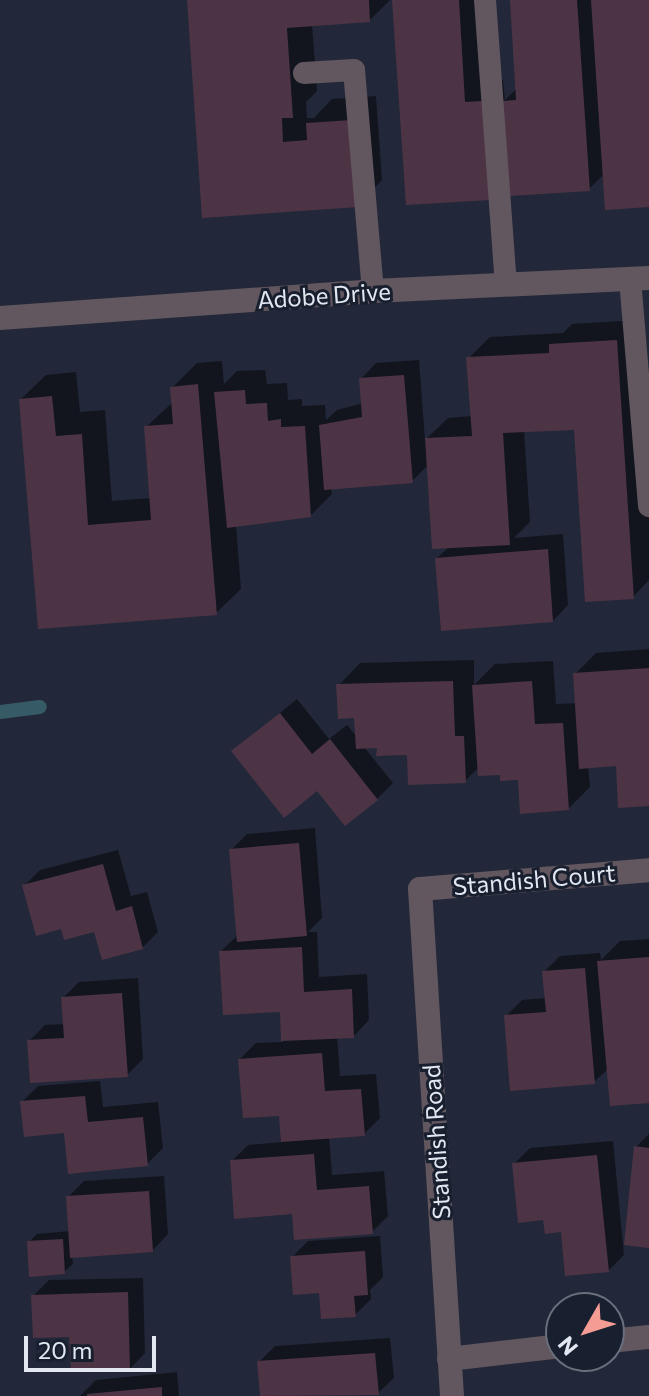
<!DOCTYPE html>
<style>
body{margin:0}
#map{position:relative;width:649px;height:1396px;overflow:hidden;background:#222839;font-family:Commissioner,sans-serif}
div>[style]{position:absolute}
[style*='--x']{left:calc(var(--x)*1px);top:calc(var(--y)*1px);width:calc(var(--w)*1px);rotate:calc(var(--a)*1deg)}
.shadow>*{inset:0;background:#0007}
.stream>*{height:14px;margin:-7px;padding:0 7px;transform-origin:7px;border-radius:7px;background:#375b66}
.building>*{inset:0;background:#4d3445}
.lane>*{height:22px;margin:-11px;padding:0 11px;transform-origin:11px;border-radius:11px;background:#62565f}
.street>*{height:24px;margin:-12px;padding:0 12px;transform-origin:12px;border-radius:12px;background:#62565f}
span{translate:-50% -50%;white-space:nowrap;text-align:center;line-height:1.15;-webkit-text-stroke:6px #181f2e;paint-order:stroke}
.street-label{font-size:24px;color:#e2e7f2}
.north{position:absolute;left:545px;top:1292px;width:80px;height:80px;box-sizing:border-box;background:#181f2e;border:2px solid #696f7c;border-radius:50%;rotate:231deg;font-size:22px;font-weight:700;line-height:32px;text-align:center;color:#e2e7f2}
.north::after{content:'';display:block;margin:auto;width:28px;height:36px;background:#f59c94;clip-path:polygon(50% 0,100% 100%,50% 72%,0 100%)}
.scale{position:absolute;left:24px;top:1336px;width:132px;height:36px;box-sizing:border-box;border:4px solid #e2e7f2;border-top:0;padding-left:10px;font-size:24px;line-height:28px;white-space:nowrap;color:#e2e7f2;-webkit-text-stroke:6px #181f2e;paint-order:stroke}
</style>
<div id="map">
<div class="shadow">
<i style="clip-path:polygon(189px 0,390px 0,370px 20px,312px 24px,317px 91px,306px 102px,307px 118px,314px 118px,332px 99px,376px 96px,382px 180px,358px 205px,204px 216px)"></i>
<i style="clip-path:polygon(394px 0,480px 0,485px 81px,503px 80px,505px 100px,517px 88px,512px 0,649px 0,649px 205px,605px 173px,589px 189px,509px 177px)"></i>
<i style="clip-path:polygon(637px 320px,649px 499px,649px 580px,633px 597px,576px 428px,524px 430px,530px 522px,514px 538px,563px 534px,568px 605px,553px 621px,437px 558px,449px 547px,429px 464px,412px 481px,331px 488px,332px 494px,311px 515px,236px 525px,241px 589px,216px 613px,40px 627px,21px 399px,46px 375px,76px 372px,80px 412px,105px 410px,112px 501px,152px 498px,146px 427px,173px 402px,172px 388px,197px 363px,222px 361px,224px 384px,237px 371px,265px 370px,267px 384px,287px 383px,288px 400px,302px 399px,302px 406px,325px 405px,326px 420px,337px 410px,363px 403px,361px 379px,376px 363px,419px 360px,425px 440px,448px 418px,472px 416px,469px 358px,490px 337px,563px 333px,572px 324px)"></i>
<i style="clip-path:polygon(649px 649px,649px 804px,617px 764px,588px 766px,590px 787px,569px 808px,520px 778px,479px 767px,465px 781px,409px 753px,379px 746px,364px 747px,393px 783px,377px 799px,318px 788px,234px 751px,297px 699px,329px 739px,347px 725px,357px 737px,356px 716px,339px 685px,360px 663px,474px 660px,474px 685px,495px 664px,553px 661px,556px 704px,577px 703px,575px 674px,596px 653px)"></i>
<i style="clip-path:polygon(315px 828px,322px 918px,308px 932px,317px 932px,319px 977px,367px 974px,369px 1020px,354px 1036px,337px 1036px,340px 1076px,376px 1074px,380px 1118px,364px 1134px,329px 1136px,332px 1175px,384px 1171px,388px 1216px,372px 1232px,294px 1212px,232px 1161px,248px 1145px,283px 1142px,281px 1114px,240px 1059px,256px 1043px,283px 1042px,281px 1010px,221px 951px,238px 935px,231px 850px,247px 834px)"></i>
<i style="clip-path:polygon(118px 850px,131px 896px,147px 892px,158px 932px,142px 948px,96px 929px,63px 927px,24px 886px,40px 870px)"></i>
<i style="clip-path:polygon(649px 939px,649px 1101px,609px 1068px,594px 1082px,506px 1016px,522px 1000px,547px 998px,544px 972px,560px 956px,600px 953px,601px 960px,620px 941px)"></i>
<i style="clip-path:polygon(138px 978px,143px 1059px,127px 1075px,29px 1041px,45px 1025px,65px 1024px,63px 998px,79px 982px)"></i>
<i style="clip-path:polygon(100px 1081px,103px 1107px,158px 1102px,163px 1148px,147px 1164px,66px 1131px,22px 1102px,38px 1086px)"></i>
<i style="clip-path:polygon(649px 1134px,649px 1246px,636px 1147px)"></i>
<i style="clip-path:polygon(613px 1141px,624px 1255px,608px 1271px,545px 1218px,514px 1164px,530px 1148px)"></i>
<i style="clip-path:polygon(164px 1176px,168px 1234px,153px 1250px,72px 1255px,73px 1264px,64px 1272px,29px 1242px,37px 1234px,70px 1231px,68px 1197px,84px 1181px)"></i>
<i style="clip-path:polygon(380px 1236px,383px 1277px,370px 1290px,371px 1299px,355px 1315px,321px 1291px,292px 1257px,308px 1241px)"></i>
<i style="clip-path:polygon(143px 1278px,145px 1353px,130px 1369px,33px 1296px,49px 1280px)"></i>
<i style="clip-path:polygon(390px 1338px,394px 1378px,378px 1393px,262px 1396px,259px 1362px,275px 1346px)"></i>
<i style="clip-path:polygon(177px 1372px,179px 1396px,80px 1396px,96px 1380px)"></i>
</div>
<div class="stream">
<i style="--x:0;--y:712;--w:40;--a:-7.1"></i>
</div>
<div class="building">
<i style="clip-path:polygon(187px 0,369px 0,370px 22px,287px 28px,293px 118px,282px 118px,283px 142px,307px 140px,306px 123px,352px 120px,358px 207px,202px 218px)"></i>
<i style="clip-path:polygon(392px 0,459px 0,465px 102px,483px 101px,490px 200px,406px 205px)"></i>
<i style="clip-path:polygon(510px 0,577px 0,590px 191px,509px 196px,502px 101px,516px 100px)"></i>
<i style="clip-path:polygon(591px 0,649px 0,649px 207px,605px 210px)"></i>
<i style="clip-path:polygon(617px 340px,634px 599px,585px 602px,574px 430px,503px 433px,510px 545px,432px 549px,425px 438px,472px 436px,466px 357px,549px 353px,549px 344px)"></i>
<i style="clip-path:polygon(404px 375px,413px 483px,324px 490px,319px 425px,362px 417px,359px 378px)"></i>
<i style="clip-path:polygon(198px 384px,217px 615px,38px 629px,19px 399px,52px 396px,56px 436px,82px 434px,88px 525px,151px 520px,144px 426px,173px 424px,170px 387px)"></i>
<i style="clip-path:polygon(245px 390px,246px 404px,267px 403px,268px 421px,281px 419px,281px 427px,305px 426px,311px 517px,227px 528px,214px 392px)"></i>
<i style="clip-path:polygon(548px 549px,553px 622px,441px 631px,435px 558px)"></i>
<i style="clip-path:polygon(649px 668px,649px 806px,618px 808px,616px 766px,579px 769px,573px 673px)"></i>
<i style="clip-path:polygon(453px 681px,455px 736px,464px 736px,466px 783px,408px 785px,407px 755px,376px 756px,377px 748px,356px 749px,354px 718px,338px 719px,336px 684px)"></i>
<i style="clip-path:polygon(532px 681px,535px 724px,563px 723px,569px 810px,520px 814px,518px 780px,500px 781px,500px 775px,478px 776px,472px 685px)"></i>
<i style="clip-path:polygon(280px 713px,312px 754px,330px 739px,378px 800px,345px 826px,317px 791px,284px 818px,231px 751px)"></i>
<i style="clip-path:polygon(299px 843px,307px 936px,237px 942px,229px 849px)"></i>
<i style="clip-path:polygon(103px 864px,116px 911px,132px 906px,143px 949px,102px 960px,94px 932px,64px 940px,61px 929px,36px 936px,22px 885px)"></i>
<i style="clip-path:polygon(302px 947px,304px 992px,352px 989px,354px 1038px,281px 1041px,280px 1012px,223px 1015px,219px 951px)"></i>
<i style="clip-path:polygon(649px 957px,649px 1103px,610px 1106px,597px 961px)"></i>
<i style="clip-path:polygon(585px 968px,595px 1084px,510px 1091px,504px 1015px,546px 1012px,542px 971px)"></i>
<i style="clip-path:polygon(122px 993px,128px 1077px,30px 1083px,27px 1040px,64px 1038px,61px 997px)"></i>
<i style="clip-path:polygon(322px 1053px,325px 1091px,361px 1089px,365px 1136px,281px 1142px,279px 1116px,243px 1118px,238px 1059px)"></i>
<i style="clip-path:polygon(85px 1096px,88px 1122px,143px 1117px,148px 1166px,68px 1174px,64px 1133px,24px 1137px,20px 1101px)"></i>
<i style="clip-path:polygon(634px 1146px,649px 1148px,649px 1248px,624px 1245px)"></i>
<i style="clip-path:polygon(314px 1154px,317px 1190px,369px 1186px,373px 1234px,294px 1240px,292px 1214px,234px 1219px,230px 1160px)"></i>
<i style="clip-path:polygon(597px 1155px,609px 1272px,565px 1276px,561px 1232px,545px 1234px,543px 1220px,518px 1223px,512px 1163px)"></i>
<i style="clip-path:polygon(149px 1191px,153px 1252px,70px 1258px,66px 1196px)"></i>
<i style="clip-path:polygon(63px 1239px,65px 1274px,29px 1277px,27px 1241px)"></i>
<i style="clip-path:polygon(365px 1251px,368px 1295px,354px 1296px,356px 1317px,321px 1319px,319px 1293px,293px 1295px,290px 1256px)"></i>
<i style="clip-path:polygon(128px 1292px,130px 1371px,71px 1372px,69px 1337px,33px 1338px,31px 1295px)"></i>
<i style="clip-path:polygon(375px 1353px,379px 1395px,260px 1396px,257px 1361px)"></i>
<i style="clip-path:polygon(162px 1387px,162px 1396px,87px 1396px,87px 1394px)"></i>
</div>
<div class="lane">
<i style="--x:485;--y:0;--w:285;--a:85.8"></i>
<i style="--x:304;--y:73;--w:50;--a:-3.4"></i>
<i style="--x:354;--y:70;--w:222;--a:85.1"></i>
<i style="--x:630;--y:279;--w:228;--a:85.2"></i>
</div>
<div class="street">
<i style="--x:0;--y:318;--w:374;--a:-4.1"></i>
<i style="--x:373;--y:291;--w:276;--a:-2.7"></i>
<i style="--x:609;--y:1341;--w:40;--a:-5.7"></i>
<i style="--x:449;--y:1359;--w:113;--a:-6.6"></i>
<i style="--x:452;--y:1396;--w:508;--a:-93.61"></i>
<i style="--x:420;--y:889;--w:230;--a:-4.7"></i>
</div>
<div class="street-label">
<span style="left:324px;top:295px;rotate:-4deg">Adobe Drive</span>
<span style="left:534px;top:879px;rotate:-5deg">Standish Court</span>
<span style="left:436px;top:1142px;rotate:-94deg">Standish Road</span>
</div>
<div class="north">N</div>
<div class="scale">20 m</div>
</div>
